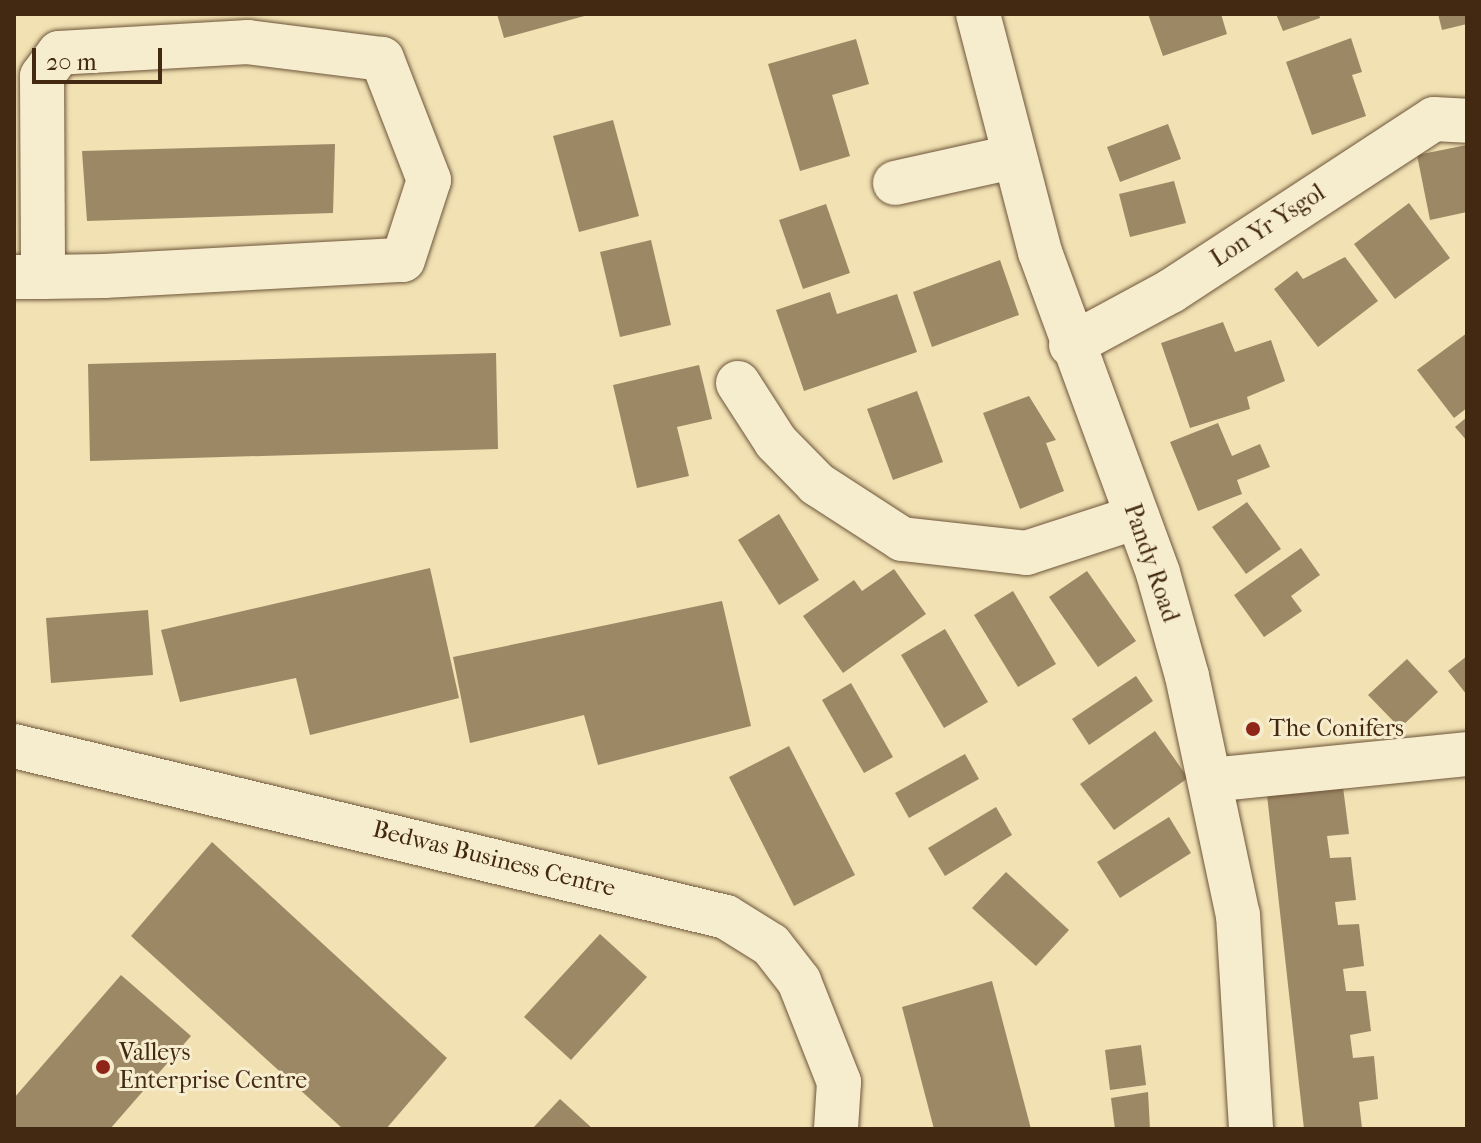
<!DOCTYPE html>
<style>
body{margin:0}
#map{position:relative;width:1481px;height:1143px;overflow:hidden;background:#f1e1b3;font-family:"IM FELL French Canon",serif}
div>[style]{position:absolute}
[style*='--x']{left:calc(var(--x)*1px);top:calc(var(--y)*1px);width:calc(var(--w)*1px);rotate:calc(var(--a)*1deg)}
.building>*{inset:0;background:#9d8866}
.roads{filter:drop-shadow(0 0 2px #6e563a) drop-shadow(0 0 2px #6e563a)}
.minor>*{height:44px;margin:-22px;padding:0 22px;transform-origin:22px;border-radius:22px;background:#f6ecce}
.dots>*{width:22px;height:22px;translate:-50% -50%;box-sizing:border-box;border:4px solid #f6ecce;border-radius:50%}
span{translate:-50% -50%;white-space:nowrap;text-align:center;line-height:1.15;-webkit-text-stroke:6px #f6ecce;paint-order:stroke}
.street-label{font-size:24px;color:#432812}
.poi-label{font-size:24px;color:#432812}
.left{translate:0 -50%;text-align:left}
.frame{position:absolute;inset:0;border:16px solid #432812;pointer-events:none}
.scale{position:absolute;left:32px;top:48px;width:130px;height:36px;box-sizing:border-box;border:4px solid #432812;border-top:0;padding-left:10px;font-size:24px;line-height:28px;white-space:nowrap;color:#432812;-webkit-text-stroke:6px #f6ecce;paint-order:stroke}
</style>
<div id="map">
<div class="building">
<i style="clip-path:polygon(497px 14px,588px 14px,588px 15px,504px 38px)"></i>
<i style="clip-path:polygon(1148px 14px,1221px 14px,1227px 34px,1163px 56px)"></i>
<i style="clip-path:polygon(1276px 14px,1319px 14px,1320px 18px,1283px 31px)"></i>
<i style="clip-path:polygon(1438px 14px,1467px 14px,1467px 24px,1442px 30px)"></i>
<i style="clip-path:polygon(1351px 38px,1362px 72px,1352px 75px,1366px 116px,1312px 135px,1286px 62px)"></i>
<i style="clip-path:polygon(856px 39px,869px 84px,832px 95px,850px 156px,800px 171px,768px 64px)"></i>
<i style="clip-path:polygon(613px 120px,639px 216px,579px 232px,553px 136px)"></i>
<i style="clip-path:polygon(1168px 124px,1181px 159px,1120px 182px,1107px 147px)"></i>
<i style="clip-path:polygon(335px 144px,333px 213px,87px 221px,82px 151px)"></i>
<i style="clip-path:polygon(1467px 145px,1467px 212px,1430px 220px,1417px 155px)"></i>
<i style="clip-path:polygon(1174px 181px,1186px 223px,1130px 237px,1119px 194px)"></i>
<i style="clip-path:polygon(1409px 203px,1450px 258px,1395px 299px,1354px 244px)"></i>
<i style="clip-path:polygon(826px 204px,850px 273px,803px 289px,779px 220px)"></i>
<i style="clip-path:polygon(651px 240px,671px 325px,620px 337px,600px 252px)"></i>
<i style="clip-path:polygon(1345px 257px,1378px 301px,1318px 347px,1274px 289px,1297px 271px,1303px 279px)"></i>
<i style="clip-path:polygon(1000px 260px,1019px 315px,932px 347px,913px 292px)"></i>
<i style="clip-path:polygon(830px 292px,837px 314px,897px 294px,917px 352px,804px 391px,776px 310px)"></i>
<i style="clip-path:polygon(1223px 322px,1235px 352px,1271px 340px,1285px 381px,1247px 397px,1250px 409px,1190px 428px,1161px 343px)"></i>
<i style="clip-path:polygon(1467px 333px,1467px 408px,1454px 418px,1417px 370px)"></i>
<i style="clip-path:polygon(496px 353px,498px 449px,90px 461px,88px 364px)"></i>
<i style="clip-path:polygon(699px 365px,712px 419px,677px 427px,689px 476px,637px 488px,613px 385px)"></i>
<i style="clip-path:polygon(917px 391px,943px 462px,893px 480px,867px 409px)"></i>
<i style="clip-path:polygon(1029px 396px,1056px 440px,1046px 443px,1064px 491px,1020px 509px,983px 413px)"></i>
<i style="clip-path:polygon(1467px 417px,1467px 441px,1455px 427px)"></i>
<i style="clip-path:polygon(1218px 423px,1232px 456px,1260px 444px,1270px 467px,1237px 480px,1242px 494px,1198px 511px,1170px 442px)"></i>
<i style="clip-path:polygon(1247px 502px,1281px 549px,1246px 574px,1212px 527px)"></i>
<i style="clip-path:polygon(779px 514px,819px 580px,779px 605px,738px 540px)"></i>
<i style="clip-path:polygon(1301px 548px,1320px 575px,1291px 596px,1302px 611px,1264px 637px,1234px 595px)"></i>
<i style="clip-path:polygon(430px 568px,459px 698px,310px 735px,296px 678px,180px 702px,161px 630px)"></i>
<i style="clip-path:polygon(894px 569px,926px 614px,843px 673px,803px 616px,854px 580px,862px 591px)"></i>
<i style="clip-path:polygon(1087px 571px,1136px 641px,1098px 667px,1049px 597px)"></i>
<i style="clip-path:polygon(1013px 591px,1056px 664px,1018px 687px,974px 615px)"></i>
<i style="clip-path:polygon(722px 601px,751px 726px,598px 765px,584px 715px,470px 743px,453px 657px)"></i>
<i style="clip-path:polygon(148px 610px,153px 675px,51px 683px,46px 618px)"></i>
<i style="clip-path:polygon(945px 629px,988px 702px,944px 728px,901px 655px)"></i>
<i style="clip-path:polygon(1467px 656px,1467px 695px,1448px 671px)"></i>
<i style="clip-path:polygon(1407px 659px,1438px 692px,1400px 728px,1368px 695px)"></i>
<i style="clip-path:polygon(1136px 676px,1153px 701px,1089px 745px,1072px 719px)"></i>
<i style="clip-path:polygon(851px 683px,893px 757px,864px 773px,822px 700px)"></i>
<i style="clip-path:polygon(1155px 731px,1188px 778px,1114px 830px,1080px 784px)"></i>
<i style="clip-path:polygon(789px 746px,855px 875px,794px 906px,729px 777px)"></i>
<i style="clip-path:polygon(965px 754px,979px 779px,909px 818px,895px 793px)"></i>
<i style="clip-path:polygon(1266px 786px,1343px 787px,1349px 834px,1327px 836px,1330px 858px,1351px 857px,1353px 875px,1356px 900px,1335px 902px,1338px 925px,1359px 924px,1364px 966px,1343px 969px,1346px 991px,1366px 991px,1371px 1031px,1350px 1035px,1353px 1058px,1374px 1056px,1378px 1099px,1359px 1102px,1362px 1128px,1382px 1129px,1304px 1129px)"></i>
<i style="clip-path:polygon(996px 807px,1012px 835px,945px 876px,928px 848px)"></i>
<i style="clip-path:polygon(1169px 817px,1191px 853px,1120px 898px,1097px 862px)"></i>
<i style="clip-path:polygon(212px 842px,447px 1058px,386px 1129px,343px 1129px,131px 936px)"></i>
<i style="clip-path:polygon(1006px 872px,1069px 930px,1036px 966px,972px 908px)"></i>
<i style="clip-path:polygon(600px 934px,647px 977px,571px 1060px,524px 1017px)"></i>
<i style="clip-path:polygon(121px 975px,191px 1036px,110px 1129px,14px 1129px,14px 1098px)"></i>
<i style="clip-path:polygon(992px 981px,1031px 1129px,934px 1129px,902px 1007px)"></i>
<i style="clip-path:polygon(1141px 1045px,1146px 1085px,1110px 1090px,1105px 1050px)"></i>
<i style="clip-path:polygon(1148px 1092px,1150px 1129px,1115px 1129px,1111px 1098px)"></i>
<i style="clip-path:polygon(560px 1099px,593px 1129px,532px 1129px)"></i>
</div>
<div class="roads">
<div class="minor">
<i style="--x:978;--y:14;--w:246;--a:75.4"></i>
<i style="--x:1040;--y:252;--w:342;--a:69.8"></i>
<i style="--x:1158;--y:573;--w:107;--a:74.3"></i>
<i style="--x:1187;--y:676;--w:244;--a:78"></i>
<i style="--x:1238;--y:915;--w:214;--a:86.5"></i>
<i style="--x:895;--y:183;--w:120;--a:-12.5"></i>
<i style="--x:14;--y:277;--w:29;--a:0"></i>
<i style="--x:43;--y:277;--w:61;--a:-0.9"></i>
<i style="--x:104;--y:276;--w:299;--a:-3.1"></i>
<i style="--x:403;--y:260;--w:84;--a:-72"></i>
<i style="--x:429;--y:180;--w:130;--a:-111.2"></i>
<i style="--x:382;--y:59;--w:135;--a:-172.8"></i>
<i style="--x:248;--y:42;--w:189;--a:176.7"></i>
<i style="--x:59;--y:53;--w:29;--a:126"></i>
<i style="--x:42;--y:76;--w:201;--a:89.7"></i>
<i style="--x:1071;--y:345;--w:114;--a:-28.4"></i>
<i style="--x:1171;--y:291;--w:314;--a:-33.2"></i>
<i style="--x:1434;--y:119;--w:33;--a:3"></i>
<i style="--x:738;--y:383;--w:70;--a:57.2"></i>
<i style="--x:776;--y:442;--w:59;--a:45.7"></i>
<i style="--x:817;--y:484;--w:101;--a:32.9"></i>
<i style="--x:902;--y:539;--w:125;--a:6.4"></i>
<i style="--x:1026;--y:553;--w:117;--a:-18"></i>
<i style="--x:14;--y:746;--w:732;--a:13.5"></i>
<i style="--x:726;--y:917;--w:53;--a:31.9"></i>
<i style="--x:771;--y:945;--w:46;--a:52.1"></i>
<i style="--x:799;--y:981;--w:109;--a:68.4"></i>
<i style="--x:839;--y:1082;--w:47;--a:93.7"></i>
<i style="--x:1211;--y:780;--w:257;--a:-5.8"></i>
</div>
</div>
<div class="dots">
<i style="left:1253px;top:729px;background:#8f2418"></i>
<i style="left:103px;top:1067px;background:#8f2418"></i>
</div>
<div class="street-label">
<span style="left:1268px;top:226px;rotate:-33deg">Lon Yr Ysgol</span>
<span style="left:1151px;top:563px;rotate:71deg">Pandy Road</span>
<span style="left:494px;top:859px;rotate:14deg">Bedwas Business Centre</span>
</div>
<div class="poi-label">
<span class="left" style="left:1269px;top:729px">The Conifers</span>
<span class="left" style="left:119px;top:1067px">Valleys<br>Enterprise Centre</span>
</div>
<div class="frame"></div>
<div class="scale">20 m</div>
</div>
